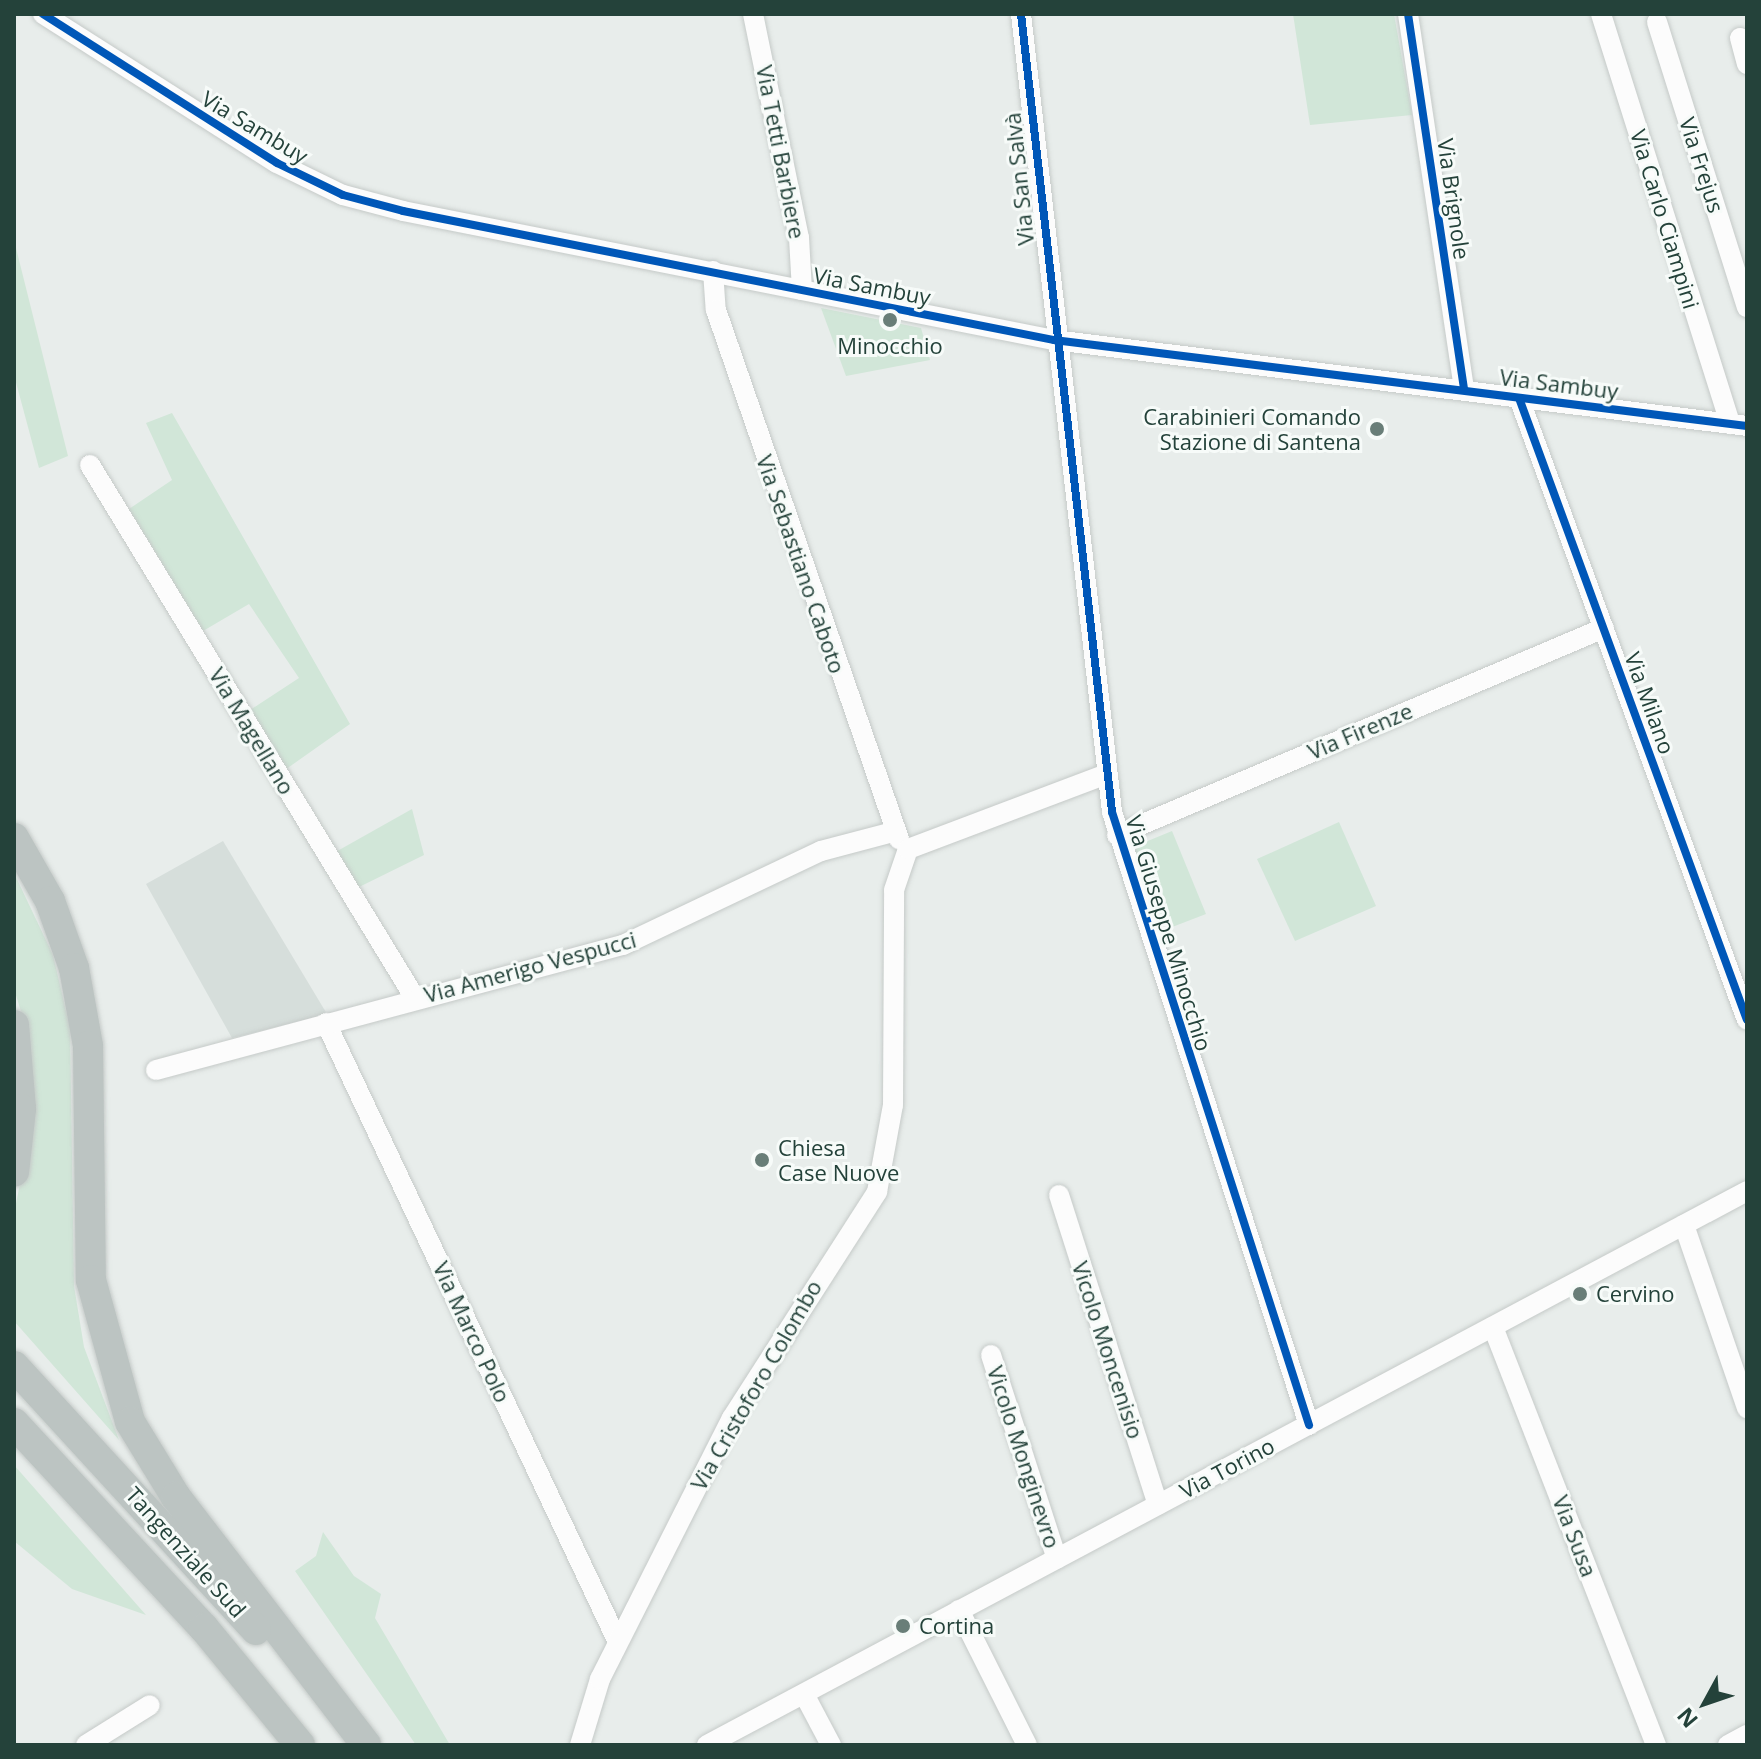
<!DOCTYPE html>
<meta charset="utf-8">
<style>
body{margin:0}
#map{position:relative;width:1761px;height:1759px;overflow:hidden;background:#e8edeb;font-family:"Open Sans",sans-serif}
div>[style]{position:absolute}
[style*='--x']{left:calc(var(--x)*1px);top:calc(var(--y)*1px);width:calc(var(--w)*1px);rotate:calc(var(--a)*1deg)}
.built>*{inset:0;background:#d6dedb}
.green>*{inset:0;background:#d1e6d8}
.roads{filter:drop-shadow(0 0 2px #c5cac8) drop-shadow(0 0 2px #c5cac8)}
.minor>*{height:20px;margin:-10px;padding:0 10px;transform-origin:10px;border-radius:10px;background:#fcfcfc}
.highway>*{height:30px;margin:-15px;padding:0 15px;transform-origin:15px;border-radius:15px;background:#bcc4c2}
.cycleway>*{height:8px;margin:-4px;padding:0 4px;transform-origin:4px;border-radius:4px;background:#0057b8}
.dots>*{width:22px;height:22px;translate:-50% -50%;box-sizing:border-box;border:4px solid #f7fbf9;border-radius:50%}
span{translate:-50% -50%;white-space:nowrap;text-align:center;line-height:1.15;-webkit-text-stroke:6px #f7fbf9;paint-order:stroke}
.street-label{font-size:22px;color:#24423a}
.poi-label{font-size:22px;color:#24423a}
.right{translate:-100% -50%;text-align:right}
.left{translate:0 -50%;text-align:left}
.frame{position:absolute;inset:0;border:16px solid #24423a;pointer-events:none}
.north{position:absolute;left:1665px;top:1663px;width:80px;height:80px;-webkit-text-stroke:6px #f7fbf9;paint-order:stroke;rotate:230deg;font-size:22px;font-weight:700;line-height:32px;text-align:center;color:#24423a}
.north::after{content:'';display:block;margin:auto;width:28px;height:36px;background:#24423a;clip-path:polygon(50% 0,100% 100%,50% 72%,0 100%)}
</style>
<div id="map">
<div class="built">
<i style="clip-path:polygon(223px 841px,327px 1014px,232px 1038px,146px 884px)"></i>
</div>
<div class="green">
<i style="clip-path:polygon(1293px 14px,1394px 14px,1412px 115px,1310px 125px)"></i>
<i style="clip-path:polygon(14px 240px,68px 456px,39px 468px,14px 375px)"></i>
<i style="clip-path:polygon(821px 308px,921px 328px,930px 360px,846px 376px)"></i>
<i style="clip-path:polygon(172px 413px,350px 724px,282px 772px,250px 710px,299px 678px,249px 604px,203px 631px,129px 509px,172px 480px,146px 423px)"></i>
<i style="clip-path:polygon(412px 809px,424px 855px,353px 890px,332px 854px)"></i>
<i style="clip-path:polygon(1339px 822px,1376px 906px,1295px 941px,1257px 859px)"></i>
<i style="clip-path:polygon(1172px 831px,1206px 914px,1167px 929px,1133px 847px)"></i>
<i style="clip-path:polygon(14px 873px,53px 955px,70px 1028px,74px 1286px,84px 1347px,119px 1440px,14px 1321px,14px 1213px,31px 1131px,25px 1024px,14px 989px)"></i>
<i style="clip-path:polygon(14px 1465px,146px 1615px,72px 1589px,14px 1541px)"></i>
<i style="clip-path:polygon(323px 1532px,354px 1576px,381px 1594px,375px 1618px,450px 1745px,416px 1745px,295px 1571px,316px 1556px)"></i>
</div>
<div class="roads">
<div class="minor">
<i style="--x:43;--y:14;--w:277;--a:32.5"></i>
<i style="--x:277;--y:163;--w:73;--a:25.9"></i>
<i style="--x:343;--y:195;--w:62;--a:14.9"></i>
<i style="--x:403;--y:211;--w:664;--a:11.21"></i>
<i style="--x:1054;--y:340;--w:698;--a:7.07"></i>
<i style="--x:753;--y:14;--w:229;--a:78.4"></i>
<i style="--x:799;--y:238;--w:52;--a:86.7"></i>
<i style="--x:1021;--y:14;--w:803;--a:83.49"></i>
<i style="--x:1112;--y:812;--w:644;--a:72.18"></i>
<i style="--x:1408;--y:14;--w:379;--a:81.5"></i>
<i style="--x:1601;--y:14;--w:430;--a:72.5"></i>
<i style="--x:1657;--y:22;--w:299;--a:72.5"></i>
<i style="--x:1740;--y:38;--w:27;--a:75"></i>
<i style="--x:713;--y:271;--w:39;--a:86"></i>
<i style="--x:716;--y:310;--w:560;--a:70.92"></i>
<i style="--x:1519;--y:398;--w:662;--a:69.87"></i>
<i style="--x:90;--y:465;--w:624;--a:58.63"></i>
<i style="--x:1117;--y:835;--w:529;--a:-23.03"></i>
<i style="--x:326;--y:1023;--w:684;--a:64.75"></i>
<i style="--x:156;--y:1070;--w:483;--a:-15"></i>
<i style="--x:623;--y:945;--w:219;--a:-25.4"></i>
<i style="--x:821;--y:851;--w:74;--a:-14.8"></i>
<i style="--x:1059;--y:1195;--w:325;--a:72.3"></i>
<i style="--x:1684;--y:1225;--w:194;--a:71"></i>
<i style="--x:1493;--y:1327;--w:449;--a:68.7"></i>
<i style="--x:991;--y:1355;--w:214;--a:72.1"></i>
<i style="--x:959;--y:1610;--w:151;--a:63.3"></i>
<i style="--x:804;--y:1694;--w:58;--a:62.1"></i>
<i style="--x:86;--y:1745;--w:75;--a:-32"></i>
<i style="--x:580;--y:1745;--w:69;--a:-73.1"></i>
<i style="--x:600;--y:1679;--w:292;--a:-63.2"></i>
<i style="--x:732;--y:1418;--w:269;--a:-57.3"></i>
<i style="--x:877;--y:1192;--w:88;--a:-79.6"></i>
<i style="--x:893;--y:1105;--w:215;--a:-89.7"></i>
<i style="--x:894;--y:890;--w:43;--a:-71.1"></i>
<i style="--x:908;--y:849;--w:212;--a:-20.7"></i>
<i style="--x:707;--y:1745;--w:1178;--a:-28.04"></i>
<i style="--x:1728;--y:1745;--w:21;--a:-28"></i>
</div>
<div class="highway">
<i style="--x:14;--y:838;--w:73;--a:60.3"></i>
<i style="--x:50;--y:901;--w:71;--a:70.3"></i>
<i style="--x:74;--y:968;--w:79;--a:79.8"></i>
<i style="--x:88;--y:1046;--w:234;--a:89.3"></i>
<i style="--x:91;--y:1280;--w:147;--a:74.6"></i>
<i style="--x:130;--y:1422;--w:88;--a:58.5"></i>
<i style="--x:176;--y:1497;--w:312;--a:52.5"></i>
<i style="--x:14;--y:1025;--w:84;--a:85.2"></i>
<i style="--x:21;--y:1109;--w:63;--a:96.3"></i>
<i style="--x:14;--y:1366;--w:358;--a:47.5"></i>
<i style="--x:14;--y:1423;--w:280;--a:47.2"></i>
<i style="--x:204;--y:1628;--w:151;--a:50.6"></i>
</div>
</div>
<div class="cycleway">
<i style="--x:43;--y:14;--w:277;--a:32.5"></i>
<i style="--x:277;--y:163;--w:73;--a:25.9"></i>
<i style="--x:343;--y:195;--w:62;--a:14.9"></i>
<i style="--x:403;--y:211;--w:664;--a:11.21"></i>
<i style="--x:1054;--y:340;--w:698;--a:7.07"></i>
<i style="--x:1021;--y:14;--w:803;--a:83.49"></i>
<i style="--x:1112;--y:812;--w:644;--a:72.18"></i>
<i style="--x:1408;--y:14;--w:379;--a:81.5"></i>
<i style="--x:1519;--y:398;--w:662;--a:69.87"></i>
</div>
<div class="dots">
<i style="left:890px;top:320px;background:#697e78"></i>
<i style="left:1377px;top:429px;background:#697e78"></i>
<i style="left:762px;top:1160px;background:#697e78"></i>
<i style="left:1580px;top:1294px;background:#697e78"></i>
<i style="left:903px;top:1626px;background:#697e78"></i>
</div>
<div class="street-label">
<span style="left:255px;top:127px;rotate:31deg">Via Sambuy</span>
<span style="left:781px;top:152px;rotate:79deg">Via Tetti Barbiere</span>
<span style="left:1702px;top:165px;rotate:72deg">Via Frejus</span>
<span style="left:1019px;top:179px;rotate:-96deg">Via San Salvà</span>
<span style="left:1454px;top:199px;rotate:82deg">Via Brignole</span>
<span style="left:1665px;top:219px;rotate:73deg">Via Carlo Ciampini</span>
<span style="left:872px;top:286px;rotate:11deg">Via Sambuy</span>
<span style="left:1559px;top:384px;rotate:7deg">Via Sambuy</span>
<span style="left:801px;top:564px;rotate:71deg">Via Sebastiano Caboto</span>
<span style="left:1650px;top:703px;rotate:70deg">Via Milano</span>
<span style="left:252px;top:731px;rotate:59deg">Via Magellano</span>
<span style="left:1360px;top:731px;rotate:-23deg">Via Firenze</span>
<span style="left:1169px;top:933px;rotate:73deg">Via Giuseppe Minocchio</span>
<span style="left:530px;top:967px;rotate:-15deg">Via Amerigo Vespucci</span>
<span style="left:472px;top:1332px;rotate:65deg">Via Marco Polo</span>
<span style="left:1108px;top:1350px;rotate:72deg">Vicolo Moncenisio</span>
<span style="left:756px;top:1385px;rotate:-60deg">Via Cristoforo Colombo</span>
<span style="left:1024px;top:1457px;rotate:72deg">Vicolo Monginevro</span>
<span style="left:1227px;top:1468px;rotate:-28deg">Via Torino</span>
<span style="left:1575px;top:1536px;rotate:69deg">Via Susa</span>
<span style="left:186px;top:1552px;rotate:48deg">Tangenziale Sud</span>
</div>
<div class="poi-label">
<span style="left:890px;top:346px">Minocchio</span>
<span class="right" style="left:1361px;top:429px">Carabinieri Comando<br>Stazione di Santena</span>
<span class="left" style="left:778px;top:1160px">Chiesa<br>Case Nuove</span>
<span class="left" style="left:1596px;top:1294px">Cervino</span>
<span class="left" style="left:919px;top:1626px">Cortina</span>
</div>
<div class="frame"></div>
<div class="north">N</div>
</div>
